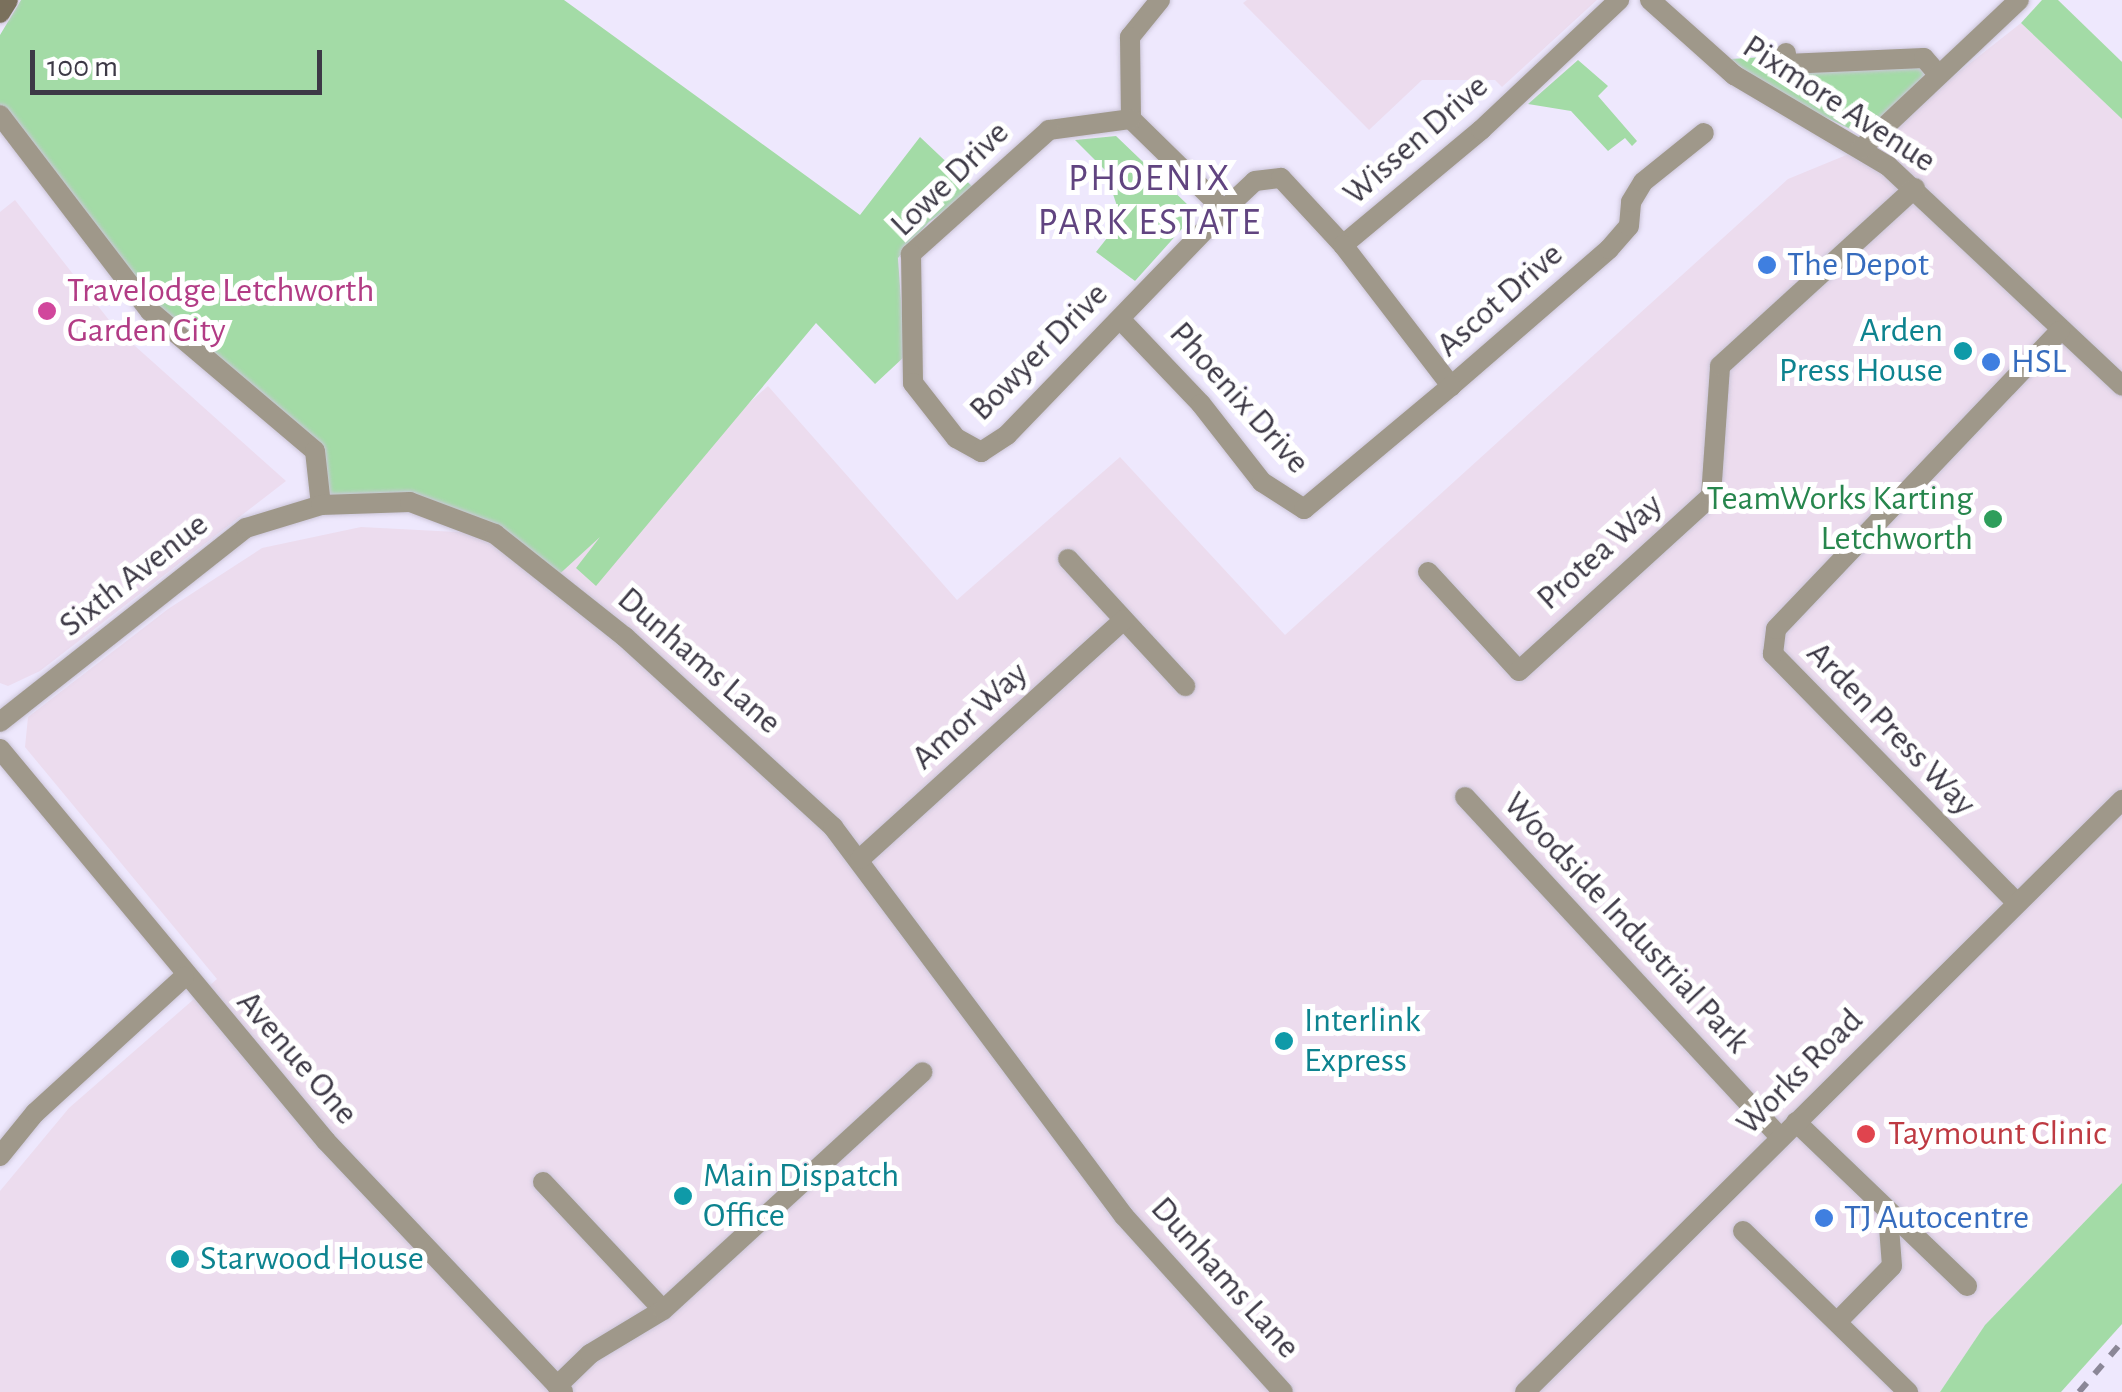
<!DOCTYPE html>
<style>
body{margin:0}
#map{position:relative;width:2122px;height:1392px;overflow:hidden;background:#eee8fd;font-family:"Alegreya Sans",sans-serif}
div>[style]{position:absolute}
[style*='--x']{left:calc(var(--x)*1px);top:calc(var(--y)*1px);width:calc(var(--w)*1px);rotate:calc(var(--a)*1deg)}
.commercial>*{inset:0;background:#ecdcef}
.industrial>*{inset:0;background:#ecdcee}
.green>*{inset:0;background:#a3dba6}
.roads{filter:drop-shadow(0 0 2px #cbc5d8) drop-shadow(0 0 2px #cbc5d8)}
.minor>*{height:20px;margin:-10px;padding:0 10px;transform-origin:10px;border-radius:10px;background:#9f988a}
.tertiary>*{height:20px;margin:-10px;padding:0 10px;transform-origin:10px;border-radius:10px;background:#9f988a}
.secondary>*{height:20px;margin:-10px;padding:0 10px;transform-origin:10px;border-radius:10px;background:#7a705c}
.rail>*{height:6px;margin-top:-3px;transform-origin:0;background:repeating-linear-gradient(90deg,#8b8797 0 12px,transparent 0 24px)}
.dots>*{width:28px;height:28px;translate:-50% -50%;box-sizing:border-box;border:5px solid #fff;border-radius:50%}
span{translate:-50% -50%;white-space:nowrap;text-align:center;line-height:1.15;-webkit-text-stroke:10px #fff;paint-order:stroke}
.street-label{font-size:35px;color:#3d3946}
.shop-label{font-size:35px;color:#366cbe}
.left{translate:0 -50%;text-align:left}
.hotel-label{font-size:35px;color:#b23c85}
.culture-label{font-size:35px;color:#0d838f}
.right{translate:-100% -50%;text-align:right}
.leisure-label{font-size:35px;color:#27864d}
.health-label{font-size:35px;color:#be3a42}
.neighbourhood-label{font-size:38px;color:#614480;letter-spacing:2.5px}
.scale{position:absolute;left:30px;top:50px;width:292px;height:45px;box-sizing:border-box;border:5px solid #3d3946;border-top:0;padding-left:12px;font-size:30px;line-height:35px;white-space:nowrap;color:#3d3946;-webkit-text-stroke:8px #fff;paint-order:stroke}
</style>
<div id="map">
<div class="commercial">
<i style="clip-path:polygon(15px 200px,116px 329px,286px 481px,40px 671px,8px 686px,0 683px,0 212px)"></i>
</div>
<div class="industrial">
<i style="clip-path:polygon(1247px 0,1597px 0,1502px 87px,1495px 80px,1422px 80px,1369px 130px,1243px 3px)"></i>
<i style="clip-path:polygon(2021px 23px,2122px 119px,2122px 1183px,1985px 1325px,1940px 1392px,0 1392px,0 1191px,69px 1108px,217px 979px,25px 747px,28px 717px,168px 609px,262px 548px,361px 527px,495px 534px,553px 579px,768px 386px,957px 600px,1120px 457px,1285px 635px,1788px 179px,1861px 149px)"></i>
</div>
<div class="green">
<i style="clip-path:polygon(21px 0,564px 0,860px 215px,920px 137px,975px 189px,929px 222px,898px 258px,905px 356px,875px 384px,816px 323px,596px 586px,576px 568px,600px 537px,553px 580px,495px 534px,410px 503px,321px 505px,315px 451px,150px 311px,0 115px,0 35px)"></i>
<i style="clip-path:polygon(2042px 0,2058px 0,2122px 62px,2122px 119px,2021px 23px)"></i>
<i style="clip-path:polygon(1782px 56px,1922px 63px,1932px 75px,1865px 136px,1770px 91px,1731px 59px)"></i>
<i style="clip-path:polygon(1578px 60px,1608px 86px,1598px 96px,1637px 141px,1632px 146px,1625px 138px,1608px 151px,1571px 111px,1528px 104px)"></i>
<i style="clip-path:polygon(1116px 136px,1189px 206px,1188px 222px,1135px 281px,1096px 252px,1111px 233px,1117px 206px,1105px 170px,1075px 140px)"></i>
<i style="clip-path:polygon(2122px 1183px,2122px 1324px,2061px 1392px,1940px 1392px,1985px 1325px)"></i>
</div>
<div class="roads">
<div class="minor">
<i style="--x:1160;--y:0;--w:48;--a:129"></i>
<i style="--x:1130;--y:37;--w:82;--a:89.3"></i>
<i style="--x:1131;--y:119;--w:130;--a:44.4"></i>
<i style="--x:1224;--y:210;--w:42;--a:-43.1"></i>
<i style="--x:1255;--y:181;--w:26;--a:-7"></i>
<i style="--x:1281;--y:178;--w:91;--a:47.2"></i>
<i style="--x:1343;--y:245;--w:180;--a:-39.8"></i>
<i style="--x:1481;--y:130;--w:190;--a:-43.3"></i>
<i style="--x:1650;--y:0;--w:113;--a:41.8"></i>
<i style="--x:1734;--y:75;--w:179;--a:30.6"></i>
<i style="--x:1888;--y:166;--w:321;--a:43.2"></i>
<i style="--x:1786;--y:53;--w:11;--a:90"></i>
<i style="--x:1786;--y:64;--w:138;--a:-2.5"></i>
<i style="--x:1924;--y:58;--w:21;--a:49"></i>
<i style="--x:0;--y:115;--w:247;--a:52.6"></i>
<i style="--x:150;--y:311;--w:216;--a:40.3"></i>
<i style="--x:315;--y:451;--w:54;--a:83.7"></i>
<i style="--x:1131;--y:119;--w:83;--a:172.4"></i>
<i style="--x:1049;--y:130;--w:186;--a:138.1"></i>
<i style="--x:911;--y:254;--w:129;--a:89.1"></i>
<i style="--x:913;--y:383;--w:70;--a:52"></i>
<i style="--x:956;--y:438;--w:29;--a:29"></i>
<i style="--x:981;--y:452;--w:31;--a:-33"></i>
<i style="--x:1007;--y:435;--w:313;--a:-46"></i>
<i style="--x:1861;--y:149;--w:217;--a:-43.3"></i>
<i style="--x:1343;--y:245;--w:178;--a:52.5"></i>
<i style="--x:1451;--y:386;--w:209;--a:-40.9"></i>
<i style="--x:1609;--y:249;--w:30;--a:-49"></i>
<i style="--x:1629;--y:226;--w:24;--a:-85"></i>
<i style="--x:1631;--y:202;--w:23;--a:-59"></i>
<i style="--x:1643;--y:182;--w:78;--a:-38.8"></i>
<i style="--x:1120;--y:319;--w:117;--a:46.4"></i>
<i style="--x:1201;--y:404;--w:99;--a:52"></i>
<i style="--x:1262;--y:482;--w:50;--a:32.7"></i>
<i style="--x:1304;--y:509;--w:192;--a:-39.9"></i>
<i style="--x:1068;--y:559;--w:173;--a:47.3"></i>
<i style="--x:1428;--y:572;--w:134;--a:47.4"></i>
<i style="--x:1519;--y:671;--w:260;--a:-42.3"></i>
<i style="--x:1711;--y:496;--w:130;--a:-86"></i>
<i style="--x:1720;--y:366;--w:264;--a:-42.4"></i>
<i style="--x:0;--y:722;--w:313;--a:-38.3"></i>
<i style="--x:246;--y:528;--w:78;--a:-17"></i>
<i style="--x:321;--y:505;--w:89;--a:-1.9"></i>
<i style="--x:410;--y:502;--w:91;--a:20.6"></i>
<i style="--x:495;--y:534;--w:166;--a:38.4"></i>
<i style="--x:625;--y:637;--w:282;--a:42.4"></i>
<i style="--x:833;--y:827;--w:486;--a:53.2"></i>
<i style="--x:1124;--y:1216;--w:237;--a:47.9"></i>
<i style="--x:0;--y:749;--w:510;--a:50.25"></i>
<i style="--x:326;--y:1141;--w:345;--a:46.6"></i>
<i style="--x:1465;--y:797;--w:463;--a:47.2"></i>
<i style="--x:860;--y:859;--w:356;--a:-42.2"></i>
<i style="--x:2017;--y:903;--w:349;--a:-134.4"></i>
<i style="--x:1773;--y:654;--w:25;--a:-83"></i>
<i style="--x:1776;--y:629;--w:412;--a:-46.4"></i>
<i style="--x:1796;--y:1122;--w:237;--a:43.8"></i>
<i style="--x:0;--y:1156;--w:55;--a:-50.9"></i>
<i style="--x:35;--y:1113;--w:202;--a:-42.4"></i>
<i style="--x:543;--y:1182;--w:175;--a:46.8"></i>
<i style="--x:1743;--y:1231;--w:231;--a:44.3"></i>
<i style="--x:1837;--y:1322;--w:78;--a:-45.5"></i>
<i style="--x:1892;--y:1266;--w:52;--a:-94.4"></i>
<i style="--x:557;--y:1386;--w:46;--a:-44.1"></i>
<i style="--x:590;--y:1354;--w:85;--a:-31.1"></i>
<i style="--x:663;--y:1310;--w:352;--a:-42.5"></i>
</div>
<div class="tertiary">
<i style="--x:1525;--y:1392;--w:841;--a:-44.76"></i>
</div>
<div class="secondary">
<i style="--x:0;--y:13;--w:15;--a:-58"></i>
</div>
</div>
<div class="rail">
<i style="--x:2079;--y:1392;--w:66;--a:-49.3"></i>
</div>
<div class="dots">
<i style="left:1767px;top:265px;background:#3f7fe0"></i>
<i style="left:47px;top:311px;background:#d1479c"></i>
<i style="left:1963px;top:351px;background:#0f9aa8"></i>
<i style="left:1991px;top:362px;background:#3f7fe0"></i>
<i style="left:1993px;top:519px;background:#2e9e5b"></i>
<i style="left:1284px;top:1041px;background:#0f9aa8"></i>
<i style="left:1866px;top:1134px;background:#e0444e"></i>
<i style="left:683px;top:1196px;background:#0f9aa8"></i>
<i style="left:1824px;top:1218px;background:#3f7fe0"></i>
<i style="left:180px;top:1259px;background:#0f9aa8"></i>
</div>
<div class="street-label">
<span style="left:1839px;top:104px;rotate:33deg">Pixmore Avenue</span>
<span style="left:1416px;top:140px;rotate:-41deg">Wissen Drive</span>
<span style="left:950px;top:179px;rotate:-44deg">Lowe Drive</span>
<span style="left:1500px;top:300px;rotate:-41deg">Ascot Drive</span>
<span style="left:1039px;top:352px;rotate:-45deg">Bowyer Drive</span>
<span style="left:1239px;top:398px;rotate:48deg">Phoenix Drive</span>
<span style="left:1600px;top:552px;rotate:-42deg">Protea Way</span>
<span style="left:134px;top:575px;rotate:-38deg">Sixth Avenue</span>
<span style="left:699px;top:661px;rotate:41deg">Dunhams Lane</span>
<span style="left:970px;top:716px;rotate:-42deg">Amor Way</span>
<span style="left:1891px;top:729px;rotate:46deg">Arden Press Way</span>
<span style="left:1626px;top:923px;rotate:47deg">Woodside Industrial Park</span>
<span style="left:297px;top:1058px;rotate:49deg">Avenue One</span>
<span style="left:1800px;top:1072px;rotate:-45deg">Works Road</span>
<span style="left:1225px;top:1278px;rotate:48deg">Dunhams Lane</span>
</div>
<div class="shop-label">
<span class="left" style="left:1787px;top:265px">The Depot</span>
<span class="left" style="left:2011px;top:362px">HSL</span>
<span class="left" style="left:1844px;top:1218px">TJ Autocentre</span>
</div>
<div class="hotel-label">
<span class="left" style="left:67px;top:311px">Travelodge Letchworth<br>Garden City</span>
</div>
<div class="culture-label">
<span class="right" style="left:1943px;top:351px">Arden<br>Press House</span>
<span class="left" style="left:1304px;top:1041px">Interlink<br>Express</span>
<span class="left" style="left:703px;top:1196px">Main Dispatch<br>Office</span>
<span class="left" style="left:200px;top:1259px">Starwood House</span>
</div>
<div class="leisure-label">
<span class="right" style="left:1973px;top:519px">TeamWorks Karting<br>Letchworth</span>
</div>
<div class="health-label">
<span class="left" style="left:1888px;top:1134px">Taymount Clinic</span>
</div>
<div class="neighbourhood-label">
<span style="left:1150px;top:202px">PHOENIX<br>PARK ESTATE</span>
</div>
<div class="scale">100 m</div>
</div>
